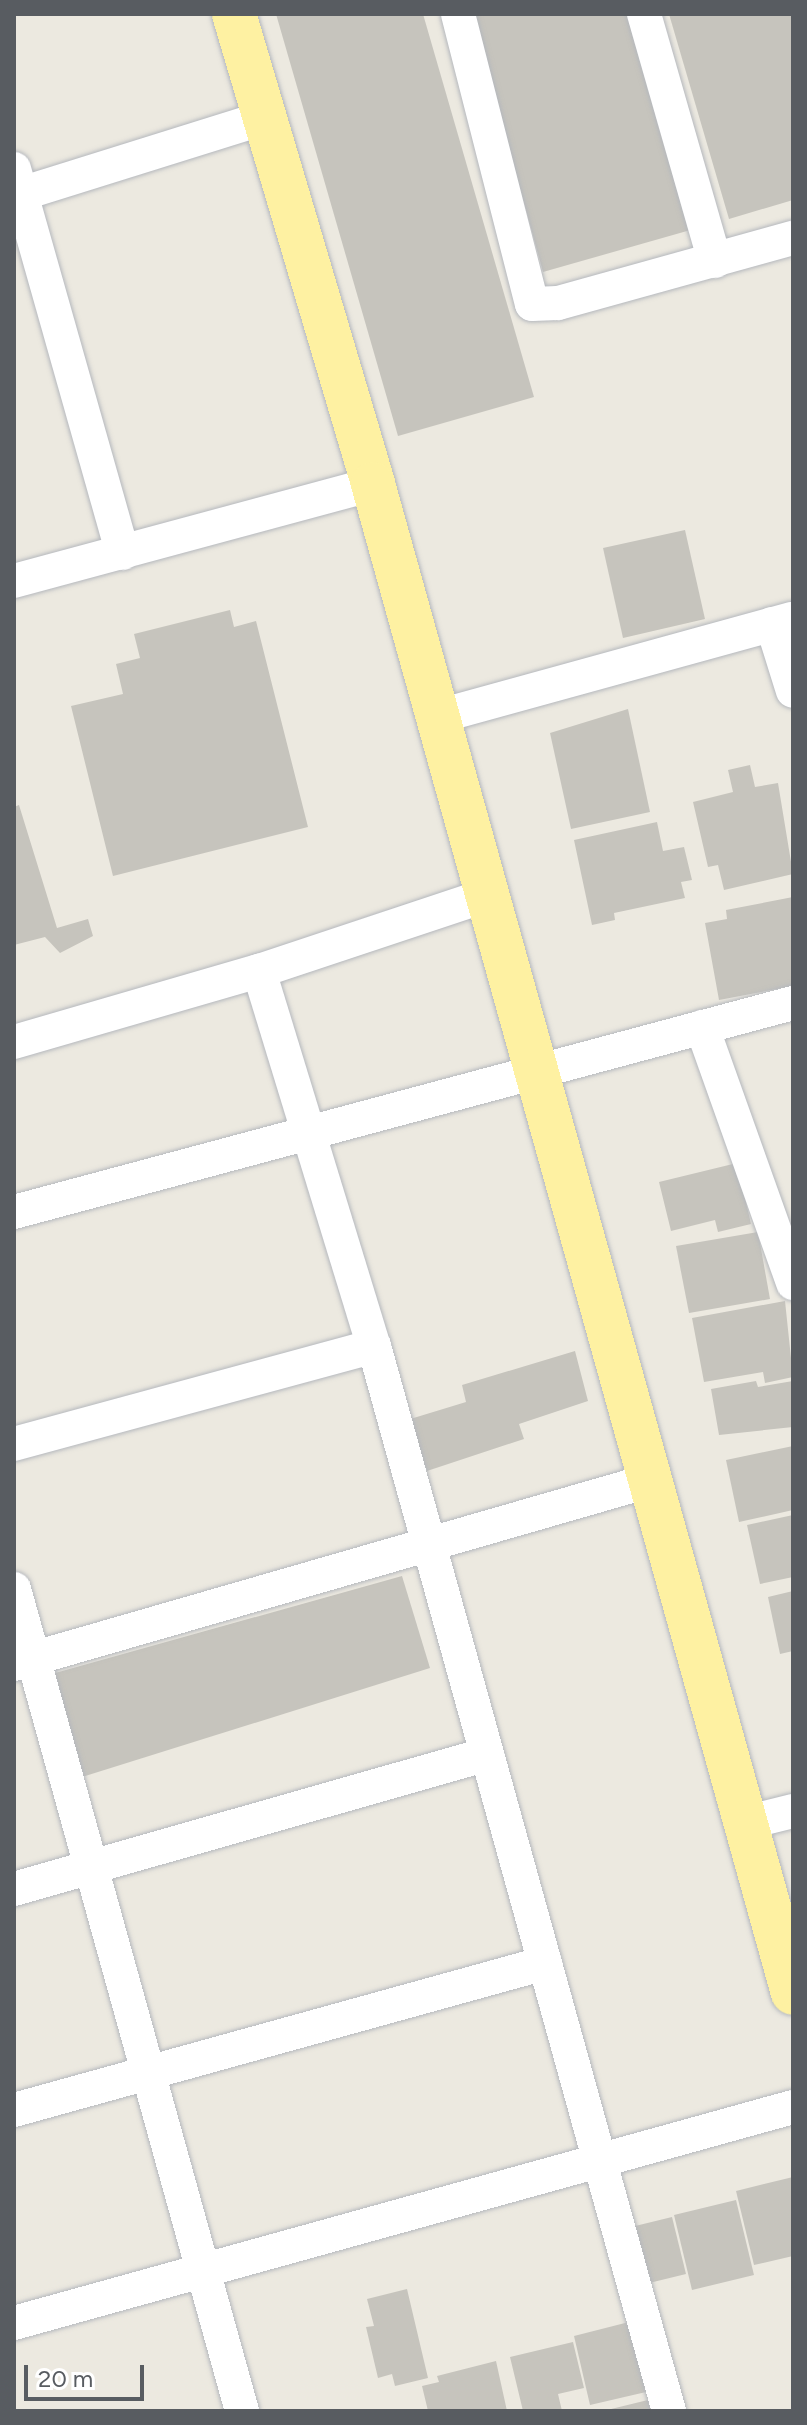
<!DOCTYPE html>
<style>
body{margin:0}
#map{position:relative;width:807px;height:2425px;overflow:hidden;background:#ece9e0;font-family:Figtree,sans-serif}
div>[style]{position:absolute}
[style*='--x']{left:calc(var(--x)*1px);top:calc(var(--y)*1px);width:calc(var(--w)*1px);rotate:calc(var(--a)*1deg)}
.building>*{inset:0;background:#c6c4bd}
.roads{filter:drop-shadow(0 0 2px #b5b8bd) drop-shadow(0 0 2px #b5b8bd)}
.street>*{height:34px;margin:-17px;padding:0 17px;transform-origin:17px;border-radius:17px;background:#fff}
.primary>*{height:44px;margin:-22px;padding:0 22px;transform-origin:22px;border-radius:22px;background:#fef1a2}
span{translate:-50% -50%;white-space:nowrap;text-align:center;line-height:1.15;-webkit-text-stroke:8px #fff;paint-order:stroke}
.frame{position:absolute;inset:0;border:16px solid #585c61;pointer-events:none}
.scale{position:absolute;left:24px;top:2365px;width:120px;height:36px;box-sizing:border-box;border:4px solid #585c61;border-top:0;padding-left:10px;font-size:24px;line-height:28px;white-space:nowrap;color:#585c61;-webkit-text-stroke:6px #fff;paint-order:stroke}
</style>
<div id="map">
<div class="building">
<i style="clip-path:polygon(276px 14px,423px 14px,534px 397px,398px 436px)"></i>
<i style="clip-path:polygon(472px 14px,633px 14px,694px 229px,543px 272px)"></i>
<i style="clip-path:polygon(669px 14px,793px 14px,793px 200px,729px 219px)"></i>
<i style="clip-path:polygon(685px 530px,705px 619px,623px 638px,603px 548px)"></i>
<i style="clip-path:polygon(230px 610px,234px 627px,256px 621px,308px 827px,113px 876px,71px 706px,123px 694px,116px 664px,140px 658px,134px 634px)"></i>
<i style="clip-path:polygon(628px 709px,650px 812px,571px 829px,550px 733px)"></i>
<i style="clip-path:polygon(750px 765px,755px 787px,778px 783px,793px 874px,724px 890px,718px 865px,708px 867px,693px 802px,733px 792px,728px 770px)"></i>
<i style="clip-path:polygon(19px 805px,57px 928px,88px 919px,93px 936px,60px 953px,45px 937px,14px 945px,14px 807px)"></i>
<i style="clip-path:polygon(657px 822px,663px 851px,684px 847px,692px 880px,681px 882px,685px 898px,614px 913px,615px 920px,592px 925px,574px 840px)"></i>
<i style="clip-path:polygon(793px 897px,793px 986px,719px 1000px,705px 923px,727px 919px,726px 910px)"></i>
<i style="clip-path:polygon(737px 1163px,751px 1224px,718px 1232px,715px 1220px,671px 1231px,659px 1182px)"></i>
<i style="clip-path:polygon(758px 1232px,770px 1299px,689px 1313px,676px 1246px)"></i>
<i style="clip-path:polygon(785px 1301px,793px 1377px,765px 1383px,763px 1372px,704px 1382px,692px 1318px)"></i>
<i style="clip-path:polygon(575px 1351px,588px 1401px,519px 1424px,524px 1439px,427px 1471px,407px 1420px,466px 1402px,462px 1385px)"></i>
<i style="clip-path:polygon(756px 1381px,758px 1387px,793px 1381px,793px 1427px,719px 1435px,711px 1389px)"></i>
<i style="clip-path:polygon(793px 1446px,793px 1510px,739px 1522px,726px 1460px)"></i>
<i style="clip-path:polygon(793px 1515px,793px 1577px,760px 1584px,747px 1525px)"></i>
<i style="clip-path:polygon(402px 1576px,430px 1668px,82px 1777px,48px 1675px)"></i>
<i style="clip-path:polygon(793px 1591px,793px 1651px,780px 1654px,768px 1597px)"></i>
<i style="clip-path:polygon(793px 2177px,793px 2256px,754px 2265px,736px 2191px)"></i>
<i style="clip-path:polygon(736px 2200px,754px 2275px,692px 2290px,674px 2215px)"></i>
<i style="clip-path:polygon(672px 2217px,686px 2274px,641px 2285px,627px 2228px)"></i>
<i style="clip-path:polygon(407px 2289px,428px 2378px,395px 2386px,392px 2374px,378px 2378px,366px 2327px,374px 2326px,367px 2299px)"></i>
<i style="clip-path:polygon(629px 2322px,646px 2392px,590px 2405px,574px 2336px)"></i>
<i style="clip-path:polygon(573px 2342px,584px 2388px,558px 2394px,562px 2411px,523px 2411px,510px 2357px)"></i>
<i style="clip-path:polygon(496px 2361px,507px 2411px,428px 2411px,422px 2386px,439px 2382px,437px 2376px)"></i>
<i style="clip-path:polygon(648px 2400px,651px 2411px,607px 2411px,607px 2410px)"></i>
</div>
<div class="roads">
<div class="street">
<i style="--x:458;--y:14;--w:299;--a:75.7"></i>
<i style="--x:532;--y:304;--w:26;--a:-2"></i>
<i style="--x:558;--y:303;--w:244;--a:-15.5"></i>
<i style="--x:644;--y:14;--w:257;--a:74"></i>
<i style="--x:14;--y:169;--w:399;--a:74.2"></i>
<i style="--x:21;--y:194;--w:255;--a:-17.4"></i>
<i style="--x:14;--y:581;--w:372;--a:-15.1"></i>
<i style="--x:772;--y:624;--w:70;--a:72.6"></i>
<i style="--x:436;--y:717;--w:370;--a:-15.4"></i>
<i style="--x:259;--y:971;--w:392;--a:73"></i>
<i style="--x:374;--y:1346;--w:1105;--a:74.52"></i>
<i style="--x:702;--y:1027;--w:272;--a:70.4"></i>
<i style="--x:14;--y:1042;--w:255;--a:-16.2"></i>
<i style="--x:259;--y:971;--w:240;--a:-18.4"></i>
<i style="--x:14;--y:1212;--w:807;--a:-15.02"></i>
<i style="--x:14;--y:1444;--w:373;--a:-15.2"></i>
<i style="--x:14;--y:1589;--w:853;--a:74.5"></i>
<i style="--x:14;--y:1664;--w:664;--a:-16.09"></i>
<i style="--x:745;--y:1823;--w:49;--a:-14"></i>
<i style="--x:14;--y:1889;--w:492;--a:-15.9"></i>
<i style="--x:14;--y:2110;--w:551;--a:-15.47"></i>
<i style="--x:14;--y:2323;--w:808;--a:-15.5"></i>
</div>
<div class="primary">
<i style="--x:234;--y:14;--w:490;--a:73.5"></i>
<i style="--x:373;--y:484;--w:1566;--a:74.45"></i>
</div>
</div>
<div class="frame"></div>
<div class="scale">20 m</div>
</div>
